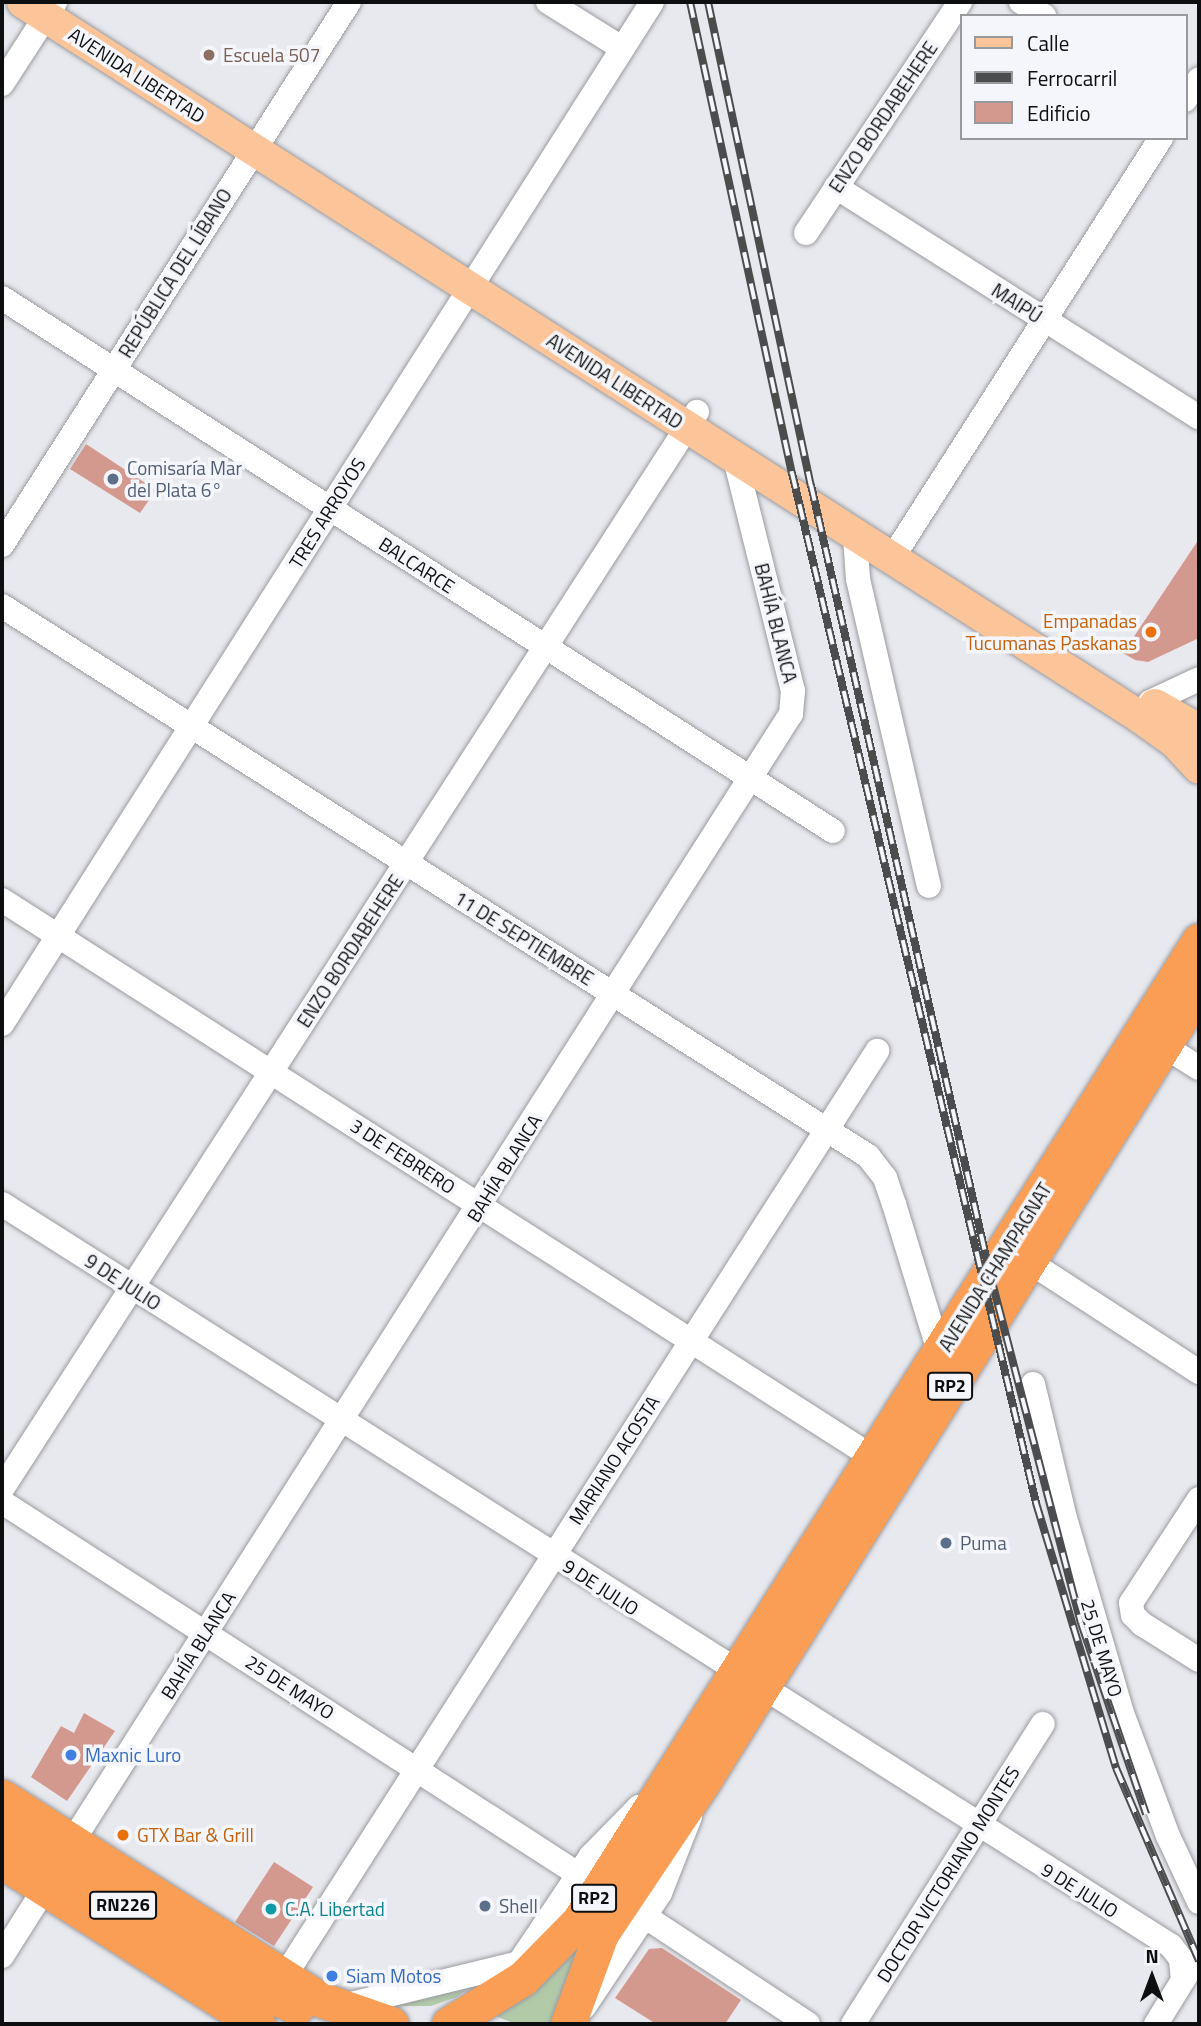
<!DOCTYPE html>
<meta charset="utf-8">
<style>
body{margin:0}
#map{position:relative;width:1201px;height:2026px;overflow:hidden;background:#e8e9ee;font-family:"Titillium Web",sans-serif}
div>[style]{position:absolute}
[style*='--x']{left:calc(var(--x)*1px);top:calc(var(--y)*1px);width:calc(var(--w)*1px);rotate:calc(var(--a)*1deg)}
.green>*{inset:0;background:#b3caa9}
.building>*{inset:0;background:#d4998e}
.roads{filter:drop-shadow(0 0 2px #9a9ba0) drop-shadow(0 0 2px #9a9ba0)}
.minor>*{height:24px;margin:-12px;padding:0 12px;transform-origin:12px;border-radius:12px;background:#fff}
.major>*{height:32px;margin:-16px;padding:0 16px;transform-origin:16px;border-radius:16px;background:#fcc599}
.highway>*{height:35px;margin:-17.5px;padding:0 17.5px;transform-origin:17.5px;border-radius:17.5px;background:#fa9e55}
.rail>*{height:8px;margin-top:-4px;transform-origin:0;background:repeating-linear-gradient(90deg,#f5f6fb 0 16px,#4b4c4e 0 32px);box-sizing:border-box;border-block:2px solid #4b4c4e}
.dots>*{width:19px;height:19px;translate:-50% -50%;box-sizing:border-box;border:4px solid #f5f6fb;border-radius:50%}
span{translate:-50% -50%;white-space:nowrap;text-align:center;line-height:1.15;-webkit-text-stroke:7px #f5f6fb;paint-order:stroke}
.shield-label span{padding:2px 5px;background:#f5f6fb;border:2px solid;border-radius:5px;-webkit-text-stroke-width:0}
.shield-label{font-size:18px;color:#0d0e0f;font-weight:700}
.education-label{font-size:19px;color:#785e54}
.left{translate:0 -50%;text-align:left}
.street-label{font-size:19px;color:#0d0e0f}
.service-label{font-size:19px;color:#4e5e75}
.food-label{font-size:19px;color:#c56008}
.right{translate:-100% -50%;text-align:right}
.shop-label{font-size:19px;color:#366cbe}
.culture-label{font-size:19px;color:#0d838f}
.frame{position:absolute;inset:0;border:4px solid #0d0e0f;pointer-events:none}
.legend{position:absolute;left:960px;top:14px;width:228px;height:126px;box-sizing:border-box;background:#f5f6fb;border:2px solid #98999d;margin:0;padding:9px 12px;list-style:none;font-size:21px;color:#0d0e0f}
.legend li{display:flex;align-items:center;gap:14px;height:35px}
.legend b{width:35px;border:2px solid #98999d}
.north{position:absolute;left:1117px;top:1942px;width:70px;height:70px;-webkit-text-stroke:5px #f5f6fb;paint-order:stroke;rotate:0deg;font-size:19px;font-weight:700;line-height:28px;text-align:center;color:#0d0e0f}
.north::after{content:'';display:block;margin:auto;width:24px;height:32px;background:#0d0e0f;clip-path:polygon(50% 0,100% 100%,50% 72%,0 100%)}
</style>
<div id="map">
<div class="green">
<i style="clip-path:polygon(605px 1898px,558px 2024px,516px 2024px,493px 2015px)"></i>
<i style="clip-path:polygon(477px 1982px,457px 1997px,431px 2006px,376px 2006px)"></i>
</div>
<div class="building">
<i style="clip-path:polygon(86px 444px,156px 490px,140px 513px,70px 469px)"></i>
<i style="clip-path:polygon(1199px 539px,1199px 638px,1148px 662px,1135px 660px,1123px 653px)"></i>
<i style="clip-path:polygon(84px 1713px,115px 1731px,67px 1801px,31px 1777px,61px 1726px,74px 1733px)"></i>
<i style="clip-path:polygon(274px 1862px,313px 1887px,274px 1946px,235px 1922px)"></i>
<i style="clip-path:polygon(662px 1948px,741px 2000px,725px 2024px,656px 2024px,615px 1998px,649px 1949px)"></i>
</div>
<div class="roads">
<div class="minor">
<i style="--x:548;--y:2;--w:87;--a:31.9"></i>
<i style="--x:1021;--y:2;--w:27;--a:31"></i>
<i style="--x:2;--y:84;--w:98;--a:-57.1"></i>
<i style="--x:1185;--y:100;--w:25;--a:-56"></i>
<i style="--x:836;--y:187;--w:430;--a:32.4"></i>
<i style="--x:806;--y:233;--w:278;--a:-56.3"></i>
<i style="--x:2;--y:298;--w:987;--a:32.68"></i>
<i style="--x:855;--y:537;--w:42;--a:85.9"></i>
<i style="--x:858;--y:579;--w:315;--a:77"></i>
<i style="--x:2;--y:545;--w:644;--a:-57.42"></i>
<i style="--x:891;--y:560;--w:501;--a:-57.39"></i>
<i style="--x:2;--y:606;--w:1026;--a:32.42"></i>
<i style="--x:868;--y:1156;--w:28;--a:52"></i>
<i style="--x:885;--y:1178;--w:28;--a:71"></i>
<i style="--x:894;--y:1204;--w:157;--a:73"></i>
<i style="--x:1150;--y:702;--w:54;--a:-25.1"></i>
<i style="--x:2;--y:900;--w:1035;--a:32.62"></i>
<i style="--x:2;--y:1024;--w:1211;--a:-57.54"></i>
<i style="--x:1164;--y:1046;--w:41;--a:32.2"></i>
<i style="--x:2;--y:1204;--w:1385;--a:32.4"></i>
<i style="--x:1171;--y:1946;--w:16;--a:52"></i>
<i style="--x:1181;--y:1959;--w:21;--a:85"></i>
<i style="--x:1028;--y:1261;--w:204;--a:33"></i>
<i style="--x:1033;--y:1384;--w:138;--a:76.6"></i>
<i style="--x:1065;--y:1518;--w:203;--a:73.7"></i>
<i style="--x:1122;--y:1713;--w:131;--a:69.5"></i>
<i style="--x:1168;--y:1836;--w:73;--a:64.8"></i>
<i style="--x:2;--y:1489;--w:1282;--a:-57.17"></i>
<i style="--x:1199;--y:1499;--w:124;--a:123.2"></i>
<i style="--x:1131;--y:1603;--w:12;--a:81"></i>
<i style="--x:1133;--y:1615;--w:13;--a:45"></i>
<i style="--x:1142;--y:1624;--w:67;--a:32.3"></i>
<i style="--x:2;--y:1502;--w:686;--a:32.86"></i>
<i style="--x:72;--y:1842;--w:1338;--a:-57.49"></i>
<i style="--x:791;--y:714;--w:23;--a:-85"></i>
<i style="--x:793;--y:691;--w:240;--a:-104"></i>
<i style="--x:646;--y:1917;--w:194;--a:33.4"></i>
<i style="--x:2;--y:1956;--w:80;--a:-57.7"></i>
<i style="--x:513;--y:1972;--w:140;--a:-56.1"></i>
<i style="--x:591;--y:1856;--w:69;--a:-45.6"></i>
<i style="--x:284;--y:1977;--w:1100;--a:-57.36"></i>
<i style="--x:339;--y:2007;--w:185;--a:-13.7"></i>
<i style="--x:584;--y:2007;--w:137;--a:-56.3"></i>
<i style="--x:660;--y:1893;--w:82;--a:-68.5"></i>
<i style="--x:853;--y:2024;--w:355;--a:-57.7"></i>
<i style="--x:1156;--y:2024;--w:65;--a:-58.3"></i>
</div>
<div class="major">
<i style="--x:23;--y:2;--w:1326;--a:32.62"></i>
<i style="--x:1140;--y:717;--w:43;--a:35.5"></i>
<i style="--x:1175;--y:742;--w:35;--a:47"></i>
<i style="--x:1155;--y:705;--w:51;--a:29.6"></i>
</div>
<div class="highway">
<i style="--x:2;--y:1797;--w:376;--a:32.5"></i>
<i style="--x:319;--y:1999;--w:76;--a:19.1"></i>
<i style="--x:2;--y:1828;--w:288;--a:32.5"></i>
<i style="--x:245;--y:1983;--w:57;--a:24.8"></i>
<i style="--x:2;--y:1861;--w:303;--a:32.5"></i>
<i style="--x:449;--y:2024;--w:87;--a:-31.9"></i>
<i style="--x:523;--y:1978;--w:80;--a:-45.5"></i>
<i style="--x:579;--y:1921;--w:1160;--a:-57.68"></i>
<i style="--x:568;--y:2024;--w:96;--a:-69.9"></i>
<i style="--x:601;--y:1934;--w:182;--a:-56.2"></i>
<i style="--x:702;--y:1783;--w:937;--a:-57.96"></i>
</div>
</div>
<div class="rail">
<i style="--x:690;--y:2;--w:482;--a:77.8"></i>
<i style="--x:792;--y:473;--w:1059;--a:76.67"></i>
<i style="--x:1036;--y:1503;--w:277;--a:73.2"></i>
<i style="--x:1116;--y:1768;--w:210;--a:66.7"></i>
<i style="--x:708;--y:2;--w:494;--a:78"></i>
<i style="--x:811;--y:485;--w:809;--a:77.22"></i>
<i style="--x:990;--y:1274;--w:361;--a:75.4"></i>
<i style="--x:1081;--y:1623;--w:202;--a:71.2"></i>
</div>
<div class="dots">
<i style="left:209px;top:55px;background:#8d6e63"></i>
<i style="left:113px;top:479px;background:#5c6f8a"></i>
<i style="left:1151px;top:632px;background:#e8710a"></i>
<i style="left:946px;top:1543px;background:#5c6f8a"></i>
<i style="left:71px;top:1755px;background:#3f7fe0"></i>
<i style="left:123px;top:1835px;background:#e8710a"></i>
<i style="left:485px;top:1906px;background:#5c6f8a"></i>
<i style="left:271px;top:1909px;background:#0f9aa8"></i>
<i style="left:332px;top:1976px;background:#3f7fe0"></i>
</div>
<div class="shield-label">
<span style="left:950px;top:1386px">RP2</span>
<span style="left:594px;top:1898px">RP2</span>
<span style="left:123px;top:1905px">RN226</span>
</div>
<div class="education-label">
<span class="left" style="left:223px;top:55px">Escuela 507</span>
</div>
<div class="street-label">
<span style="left:137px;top:75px;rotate:33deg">AVENIDA LIBERTAD</span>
<span style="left:883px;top:117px;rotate:-56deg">ENZO BORDABEHERE</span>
<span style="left:175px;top:273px;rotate:-58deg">REPÚBLICA DEL LÍBANO</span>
<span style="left:1017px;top:303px;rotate:33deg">MAIPÚ</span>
<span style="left:615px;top:381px;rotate:33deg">AVENIDA LIBERTAD</span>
<span style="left:327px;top:513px;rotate:-58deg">TRES ARROYOS</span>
<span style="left:417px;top:565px;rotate:33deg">BALCARCE</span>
<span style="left:776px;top:623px;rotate:76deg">BAHÍA BLANCA</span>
<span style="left:524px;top:938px;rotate:32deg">11 DE SEPTIEMBRE</span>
<span style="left:350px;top:951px;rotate:-57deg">ENZO BORDABEHERE</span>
<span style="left:403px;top:1156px;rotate:33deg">3 DE FEBRERO</span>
<span style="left:504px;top:1168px;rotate:-58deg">BAHÍA BLANCA</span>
<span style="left:995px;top:1267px;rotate:-58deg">AVENIDA CHAMPAGNAT</span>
<span style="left:123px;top:1282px;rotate:33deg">9 DE JULIO</span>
<span style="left:614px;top:1460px;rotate:-57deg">MARIANO ACOSTA</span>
<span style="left:601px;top:1587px;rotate:33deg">9 DE JULIO</span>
<span style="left:198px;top:1645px;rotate:-58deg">BAHÍA BLANCA</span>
<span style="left:1102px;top:1648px;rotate:73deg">25 DE MAYO</span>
<span style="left:290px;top:1687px;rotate:33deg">25 DE MAYO</span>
<span style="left:948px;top:1874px;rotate:-58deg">DOCTOR VICTORIANO MONTES</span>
<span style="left:1080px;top:1890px;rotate:32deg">9 DE JULIO</span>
</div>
<div class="service-label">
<span class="left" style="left:127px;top:479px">Comisaría Mar<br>del Plata 6°</span>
<span class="left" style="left:960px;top:1543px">Puma</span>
<span class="left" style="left:499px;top:1906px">Shell</span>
</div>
<div class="food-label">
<span class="right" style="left:1137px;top:632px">Empanadas<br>Tucumanas Paskanas</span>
<span class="left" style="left:137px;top:1835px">GTX Bar &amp; Grill</span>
</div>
<div class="shop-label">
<span class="left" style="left:85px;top:1755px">Maxnic Luro</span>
<span class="left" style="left:346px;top:1976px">Siam Motos</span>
</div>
<div class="culture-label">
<span class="left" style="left:285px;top:1909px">C.A. Libertad</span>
</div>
<div class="frame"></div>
<ul class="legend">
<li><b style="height:9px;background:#fcc599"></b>Calle</li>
<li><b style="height:9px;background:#4b4c4e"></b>Ferrocarril</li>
<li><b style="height:19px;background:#d4998e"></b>Edificio</li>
</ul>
<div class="north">N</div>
</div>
